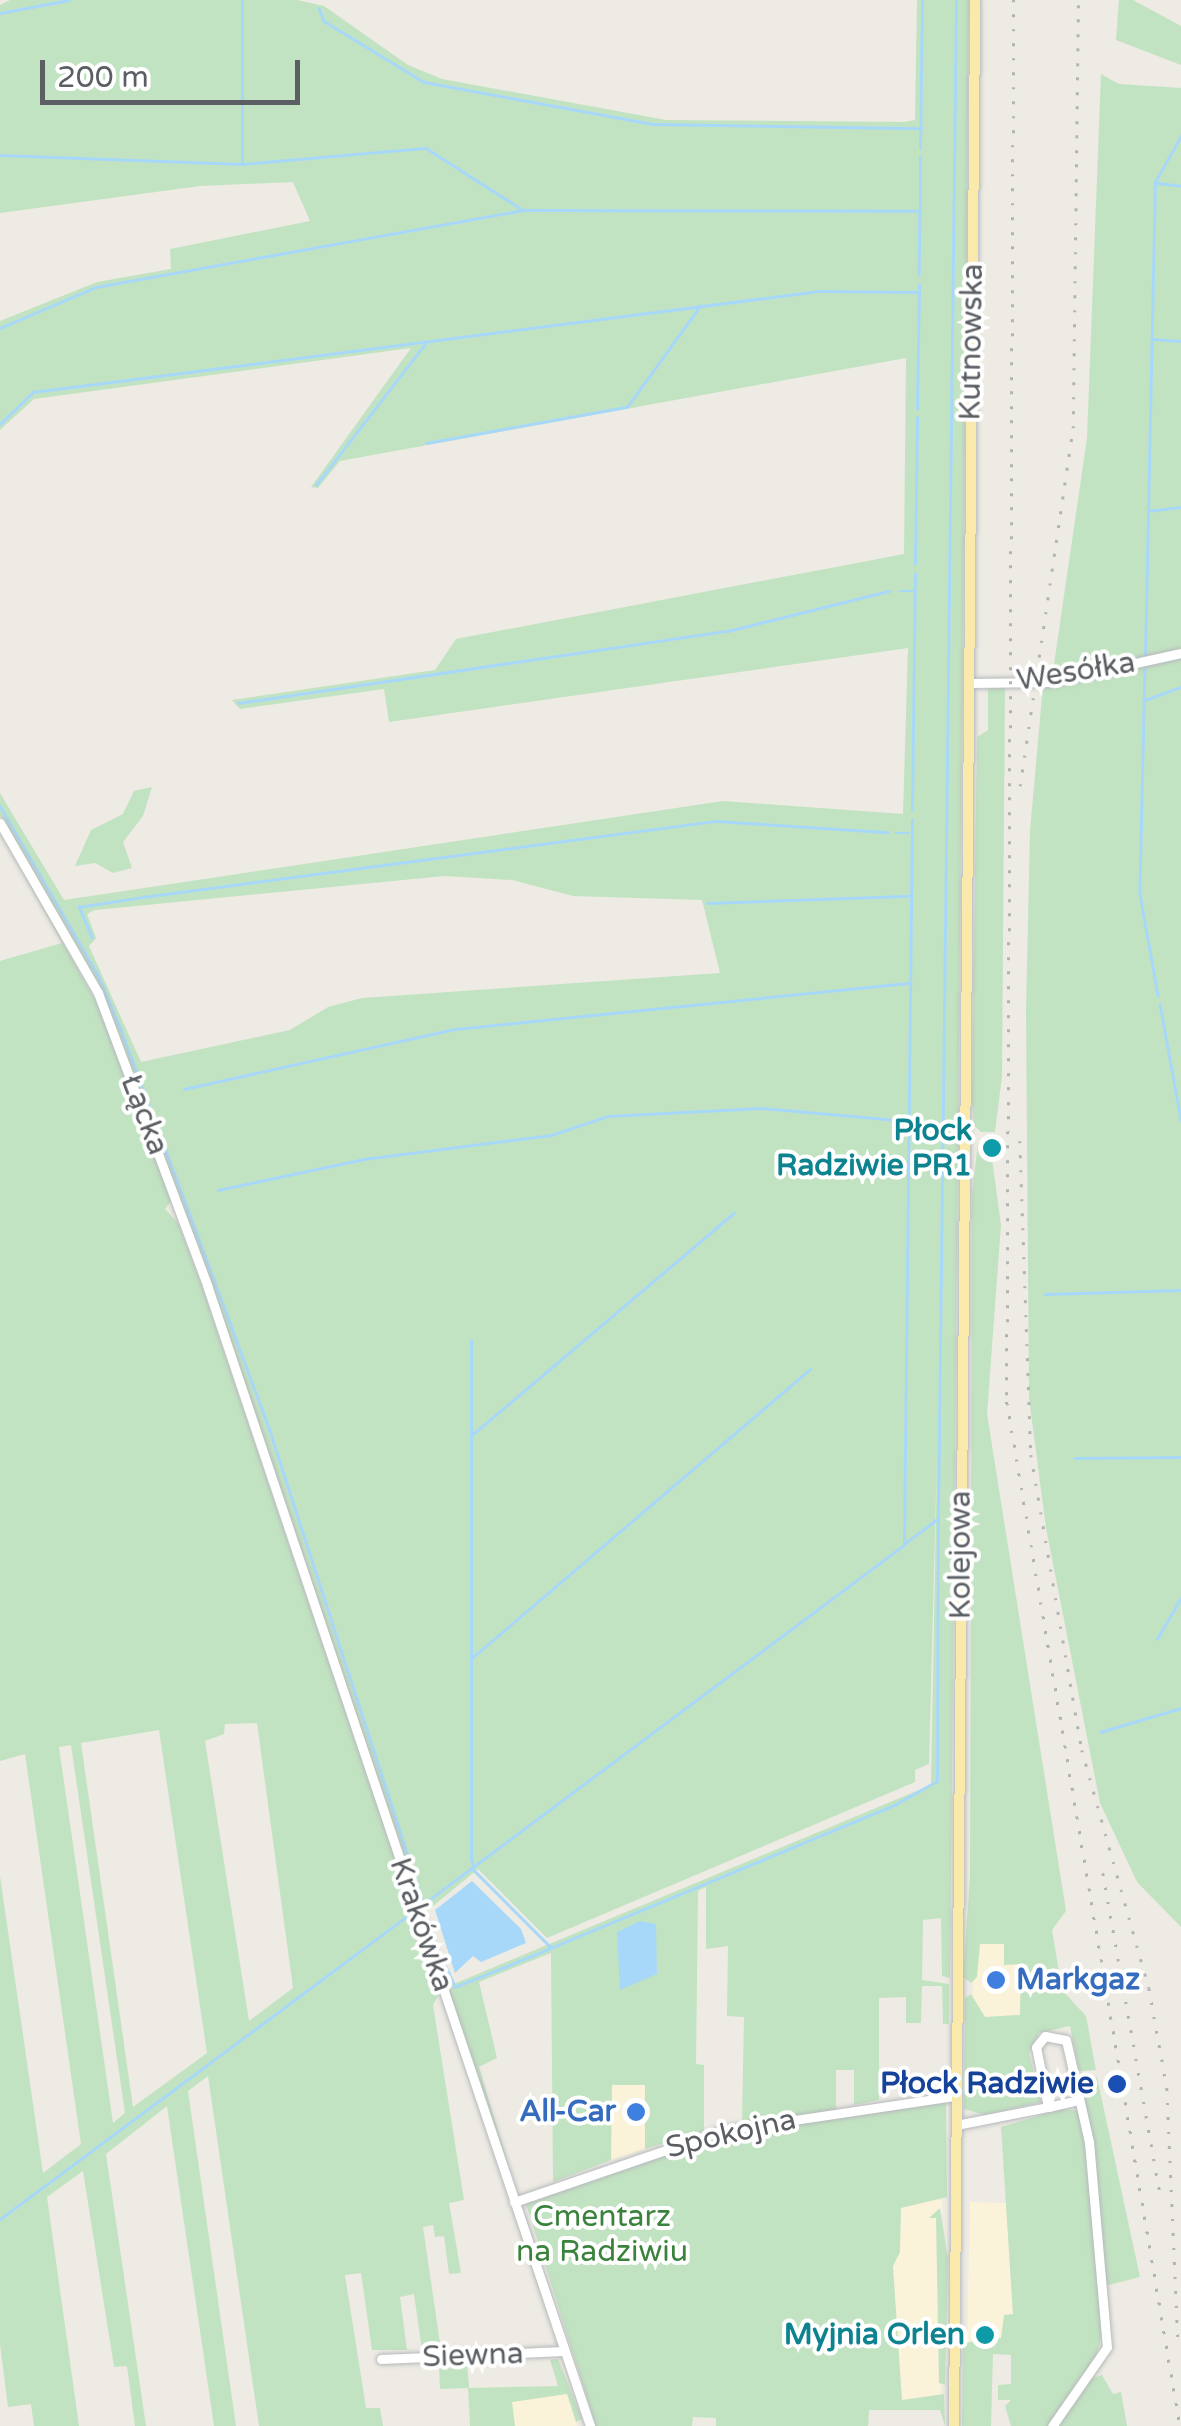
<!DOCTYPE html>
<meta charset="utf-8">
<style>
body{margin:0}
#map{position:relative;width:1181px;height:2426px;overflow:hidden;background:#edebe3;font-family:"Varela Round",sans-serif}
div>[style]{position:absolute}
[style*='--x']{left:calc(var(--x)*1px);top:calc(var(--y)*1px);width:calc(var(--w)*1px);rotate:calc(var(--a)*1deg)}
.commercial>*{inset:0;background:#fbf2da}
.green>*{inset:0;background:#c2e3c1}
.water>*{inset:0;background:#a8d8f9}
.stream>*{height:2.5px;margin:-1.25px;padding:0 1.25px;transform-origin:1.25px;border-radius:1.25px;background:#a8d8f9}
.roads{filter:drop-shadow(0 0 2px #b6b9bd) drop-shadow(0 0 2px #b6b9bd)}
.minor>*{height:9px;margin:-4.5px;padding:0 4.5px;transform-origin:4.5px;border-radius:4.5px;background:#fff}
.major>*{height:10px;margin:-5px;padding:0 5px;transform-origin:5px;border-radius:5px;background:#f9eaac}
.rail>*{height:2.5px;margin-top:-1.25px;transform-origin:0;background:repeating-linear-gradient(90deg,#b2b3b3 0 2.5px,transparent 0 14.5px)}
.dots>*{width:28px;height:28px;translate:-50% -50%;box-sizing:border-box;border:5px solid #fff;border-radius:50%}
span{translate:-50% -50%;white-space:nowrap;text-align:center;line-height:1.15;-webkit-text-stroke:8px #fff;paint-order:stroke}
.street-label{font-size:30px;color:#5b5f63}
.culture-label{font-size:30px;color:#0d838f;font-weight:700}
.right{translate:-100% -50%;text-align:right}
.shop-label{font-size:30px;color:#366cbe;font-weight:700}
.left{translate:0 -50%;text-align:left}
.transit-label{font-size:30px;color:#164399;font-weight:700}
.park-label{font-size:30px;color:#3b823c}
.scale{position:absolute;left:40px;top:60px;width:260px;height:45px;box-sizing:border-box;border:5px solid #5b5f63;border-top:0;padding-left:12px;font-size:30px;line-height:35px;white-space:nowrap;color:#5b5f63;-webkit-text-stroke:8px #fff;paint-order:stroke}
</style>
<div id="map">
<div class="commercial">
<i style="clip-path:polygon(980px 1944px,1004px 1944px,1021px 1964px,1020px 2015px,985px 2017px,971px 1999px)"></i>
<i style="clip-path:polygon(611px 2085px,645px 2085px,645px 2149px,611px 2160px)"></i>
<i style="clip-path:polygon(942px 2199px,941px 2410px,886px 2410px,887px 2208px)"></i>
<i style="clip-path:polygon(970px 2202px,1006px 2203px,1015px 2349px,967px 2343px)"></i>
<i style="clip-path:polygon(565px 2386px,577px 2426px,470px 2426px,468px 2388px)"></i>
</div>
<div class="green">
<i style="clip-path:polygon(evenodd,10px 0,297px 0,324px 6px,408px 65px,442px 79px,666px 120px,904px 122px,915px 120px,917px 0,969px 0,950px 1978px,942px 1976px,941px 1918px,923px 1920px,922px 1980px,949px 1984px,949px 2024px,943px 2024px,942px 1986px,922px 1986px,921px 2023px,906px 2023px,906px 1997px,879px 1998px,879px 2100px,854px 2105px,854px 2070px,836px 2070px,836px 2110px,742px 2123px,744px 2017px,727px 2016px,728px 1946px,706px 1949px,706px 1887px,698px 1891px,696px 2064px,704px 2065px,704px 2131px,645px 2149px,645px 2085px,612px 2085px,611px 2160px,553px 2182px,551px 1953px,479px 1982px,497px 2058px,479px 2067px,517px 2194px,426px 1924px,430px 1920px,451px 1985px,931px 1785px,937px 1457px,929px 1764px,915px 1770px,915px 1782px,547px 1938px,478px 1869px,427px 1911px,419px 1910px,202px 1255px,85px 962px,0 815px,0 793px,64px 900px,723px 801px,903px 814px,908px 648px,389px 722px,384px 689px,240px 709px,232px 700px,435px 670px,456px 639px,904px 554px,906px 358px,340px 461px,318px 488px,311px 487px,411px 348px,34px 399px,0 430px,0 321px,97px 282px,171px 269px,170px 249px,310px 221px,293px 182px,200px 186px,0 213px,0 5px,10px 0,445px 876px,512px 880px,573px 896px,702px 900px,720px 973px,362px 998px,328px 1007px,290px 1030px,141px 1062px,89px 946px,96px 938px,87px 914px,95px 910px,445px 876px)"></i>
<i style="clip-path:polygon(1119px 0,1133px 0,1181px 26px,1181px 65px,1116px 40px)"></i>
<i style="clip-path:polygon(1101px 74px,1119px 84px,1181px 88px,1181px 650px,1052px 678px,1087px 438px)"></i>
<i style="clip-path:polygon(1181px 658px,1181px 1927px,1137px 1882px,1100px 1803px,1046px 1528px,1029px 1398px,1026px 1010px,1030px 831px,1043px 685px)"></i>
<i style="clip-path:polygon(1005px 686px,1002px 1076px,995px 1132px,981px 1132px,974px 1125px,972px 1100px,977px 737px,988px 730px,988px 689px)"></i>
<i style="clip-path:polygon(152px 787px,143px 816px,123px 842px,132px 868px,113px 873px,95px 863px,75px 866px,91px 830px,123px 814px,134px 791px)"></i>
<i style="clip-path:polygon(evenodd,0 831px,99px 1007px,172px 1200px,165px 1209px,178px 1223px,202px 1286px,440px 1993px,433px 2005px,464px 2200px,449px 2203px,461px 2273px,449px 2274px,444px 2236px,435px 2237px,433px 2225px,423px 2227px,441px 2350px,422px 2350px,414px 2294px,400px 2297px,407px 2350px,372px 2350px,361px 2273px,345px 2275px,366px 2408px,380px 2408px,383px 2426px,259px 2426px,208px 2076px,188px 2091px,236px 2426px,214px 2426px,167px 2106px,106px 2154px,146px 2426px,135px 2426px,127px 2366px,114px 2367px,83px 2171px,47px 2197px,79px 2426px,34px 2426px,31px 2404px,8px 2407px,0 2344px,0 1876px,43px 2173px,81px 2144px,25px 1754px,0 1761px,0 961px,62px 943px,0 831px,257px 1723px,293px 1988px,249px 2021px,205px 1741px,224px 1734px,225px 1724px,257px 1723px,0 831px,159px 1730px,207px 2053px,133px 2107px,81px 1743px,159px 1730px,0 831px,71px 1745px,125px 2113px,113px 2123px,59px 1747px,71px 1745px)"></i>
<i style="clip-path:polygon(989px 1137px,1001px 1225px,987px 1414px,1066px 1911px,1052px 1930px,1062px 1990px,1086px 2016px,1096px 2070px,1079px 2071px,1070px 2026px,1039px 2033px,1029px 2053px,1041px 2102px,985px 2115px,964px 2109px,965px 1998px,971px 1994px,985px 2017px,1020px 2015px,1021px 1964px,1004px 1965px,1004px 1944px,980px 1944px,977px 1977px,971px 1983px,963px 1977px,970px 1877px,972px 1194px,978px 1143px)"></i>
<i style="clip-path:polygon(1097px 2077px,1140px 2277px,1105px 2286px,1082px 2080px)"></i>
<i style="clip-path:polygon(946px 2100px,947px 2197px,901px 2208px,900px 2252px,893px 2266px,902px 2400px,944px 2394px,945px 2426px,940px 2410px,869px 2410px,868px 2426px,716px 2426px,716px 2418px,693px 2417px,692px 2426px,596px 2426px,525px 2201px,723px 2133px)"></i>
<i style="clip-path:polygon(1062px 2109px,1080px 2111px,1086px 2139px,1102px 2335px,1095px 2360px,1049px 2426px,1011px 2426px,1005px 2406px,1011px 2400px,998px 2400px,998px 2385px,1011px 2384px,1011px 2355px,993px 2354px,991px 2426px,962px 2426px,963px 2343px,1001px 2338px,1004px 2315px,1013px 2314px,1001px 2127px)"></i>
<i style="clip-path:polygon(940px 2208px,948px 2259px,945px 2385px,939px 2383px,936px 2218px,929px 2218px)"></i>
<i style="clip-path:polygon(558px 2359px,582px 2419px,576px 2422px,567px 2394px,512px 2402px,515px 2426px,470px 2426px,468px 2388px,440px 2389px,439px 2363px,467px 2362px,469px 2388px,558px 2386px,550px 2360px)"></i>
<i style="clip-path:polygon(1102px 2375px,1113px 2394px,1121px 2392px,1127px 2426px,1056px 2426px,1090px 2379px)"></i>
</div>
<div class="water">
<i style="clip-path:polygon(472px 1881px,521px 1929px,526px 1943px,481px 1962px,473px 1956px,455px 1973px,435px 1910px)"></i>
<i style="clip-path:polygon(640px 1921px,656px 1924px,657px 1974px,620px 1990px,617px 1932px)"></i>
</div>
<div class="stream">
<i style="--x:319;--y:8;--w:14;--a:69"></i>
<i style="--x:324;--y:21;--w:117;--a:31.4"></i>
<i style="--x:424;--y:82;--w:232;--a:10.4"></i>
<i style="--x:652;--y:124;--w:269;--a:0.9"></i>
<i style="--x:0;--y:13;--w:70;--a:-10.7"></i>
<i style="--x:920;--y:148;--w:148;--a:-89.2"></i>
<i style="--x:0;--y:155;--w:242;--a:2.1"></i>
<i style="--x:242;--y:164;--w:185;--a:-5"></i>
<i style="--x:426;--y:148;--w:112;--a:32.6"></i>
<i style="--x:242;--y:163;--w:163;--a:-90"></i>
<i style="--x:1158;--y:183;--w:23;--a:7"></i>
<i style="--x:920;--y:210;--w:53;--a:-90"></i>
<i style="--x:0;--y:328;--w:104;--a:-23.1"></i>
<i style="--x:96;--y:287;--w:434;--a:-10.2"></i>
<i style="--x:523;--y:210;--w:397;--a:0.1"></i>
<i style="--x:920;--y:211;--w:64;--a:90.9"></i>
<i style="--x:1153;--y:339;--w:28;--a:4"></i>
<i style="--x:917;--y:409;--w:124;--a:-89.1"></i>
<i style="--x:0;--y:424;--w:46;--a:-44.1"></i>
<i style="--x:33;--y:392;--w:792;--a:-7.32"></i>
<i style="--x:819;--y:291;--w:100;--a:0.6"></i>
<i style="--x:426;--y:443;--w:204;--a:-10.2"></i>
<i style="--x:627;--y:407;--w:125;--a:-54.1"></i>
<i style="--x:316;--y:485;--w:178;--a:-52.3"></i>
<i style="--x:1148;--y:511;--w:33;--a:-7"></i>
<i style="--x:915;--y:564;--w:146;--a:-89.2"></i>
<i style="--x:900;--y:591;--w:13;--a:0"></i>
<i style="--x:1145;--y:657;--w:475;--a:-88.8"></i>
<i style="--x:1155;--y:182;--w:53;--a:-60.5"></i>
<i style="--x:1145;--y:667;--w:227;--a:91.3"></i>
<i style="--x:1140;--y:894;--w:103;--a:79.9"></i>
<i style="--x:1145;--y:700;--w:38;--a:-20"></i>
<i style="--x:238;--y:703;--w:495;--a:-8.4"></i>
<i style="--x:728;--y:631;--w:166;--a:-14"></i>
<i style="--x:0;--y:806;--w:195;--a:59.9"></i>
<i style="--x:98;--y:975;--w:56;--a:67.1"></i>
<i style="--x:120;--y:1027;--w:428;--a:69.6"></i>
<i style="--x:269;--y:1428;--w:498;--a:72"></i>
<i style="--x:912;--y:810;--w:236;--a:-89.3"></i>
<i style="--x:896;--y:833;--w:13;--a:0"></i>
<i style="--x:707;--y:903;--w:204;--a:-2"></i>
<i style="--x:92;--y:938;--w:34;--a:-113"></i>
<i style="--x:79;--y:907;--w:65;--a:-8.9"></i>
<i style="--x:143;--y:897;--w:578;--a:-7.56"></i>
<i style="--x:716;--y:821;--w:172;--a:3.7"></i>
<i style="--x:1160;--y:1004;--w:118;--a:79.7"></i>
<i style="--x:184;--y:1089;--w:278;--a:-12.5"></i>
<i style="--x:455;--y:1029;--w:455;--a:-5.8"></i>
<i style="--x:218;--y:1190;--w:149;--a:-12"></i>
<i style="--x:364;--y:1159;--w:189;--a:-7.3"></i>
<i style="--x:551;--y:1135;--w:60;--a:-18.4"></i>
<i style="--x:608;--y:1116;--w:153;--a:-3"></i>
<i style="--x:761;--y:1108;--w:147;--a:5.1"></i>
<i style="--x:1045;--y:1294;--w:136;--a:-1.7"></i>
<i style="--x:472;--y:1435;--w:343;--a:-40.3"></i>
<i style="--x:1075;--y:1458;--w:106;--a:-0.5"></i>
<i style="--x:938;--y:1519;--w:1519;--a:-89.32"></i>
<i style="--x:1157;--y:1639;--w:48;--a:-59.7"></i>
<i style="--x:473;--y:1657;--w:443;--a:-40.5"></i>
<i style="--x:1100;--y:1732;--w:84;--a:-16.5"></i>
<i style="--x:422;--y:1905;--w:602;--a:-36.76"></i>
<i style="--x:904;--y:1545;--w:725;--a:-89.37"></i>
<i style="--x:553;--y:1947;--w:372;--a:-22.6"></i>
<i style="--x:896;--y:1804;--w:47;--a:-29.3"></i>
<i style="--x:937;--y:1781;--w:262;--a:-89.8"></i>
<i style="--x:938;--y:1519;--w:41;--a:142.9"></i>
<i style="--x:439;--y:1952;--w:38;--a:65"></i>
<i style="--x:455;--y:1987;--w:104;--a:-22.1"></i>
<i style="--x:551;--y:1948;--w:109;--a:-135"></i>
<i style="--x:474;--y:1871;--w:12;--a:-104"></i>
<i style="--x:471;--y:1859;--w:518;--a:-90"></i>
<i style="--x:0;--y:2219;--w:511;--a:-36.65"></i>
</div>
<div class="roads">
<div class="minor">
<i style="--x:969;--y:683;--w:80;--a:-0.7"></i>
<i style="--x:1049;--y:682;--w:135;--a:-12.4"></i>
<i style="--x:0;--y:823;--w:196;--a:60"></i>
<i style="--x:98;--y:993;--w:312;--a:69.5"></i>
<i style="--x:207;--y:1285;--w:1204;--a:71.44"></i>
<i style="--x:1048;--y:2107;--w:31;--a:-13"></i>
<i style="--x:956;--y:2125;--w:94;--a:-11.1"></i>
<i style="--x:1048;--y:2107;--w:61;--a:-101.3"></i>
<i style="--x:1036;--y:2047;--w:14;--a:-51"></i>
<i style="--x:1045;--y:2036;--w:21;--a:11"></i>
<i style="--x:1066;--y:2040;--w:105;--a:77.3"></i>
<i style="--x:1089;--y:2142;--w:206;--a:85"></i>
<i style="--x:1107;--y:2347;--w:96;--a:124.8"></i>
<i style="--x:514;--y:2202;--w:219;--a:-18.9"></i>
<i style="--x:721;--y:2131;--w:238;--a:-8.5"></i>
<i style="--x:381;--y:2359;--w:183;--a:-2.5"></i>
</div>
<div class="major">
<i style="--x:954;--y:2426;--w:2426;--a:-89.5"></i>
</div>
</div>
<div class="rail">
<i style="--x:1014;--y:0;--w:1402;--a:90.29"></i>
<i style="--x:1007;--y:1402;--w:1039;--a:80.41"></i>
<i style="--x:1020;--y:786;--w:362;--a:-81.6"></i>
<i style="--x:1073;--y:428;--w:428;--a:-89.3"></i>
<i style="--x:1020;--y:1141;--w:314;--a:88"></i>
<i style="--x:1031;--y:1455;--w:299;--a:80.2"></i>
<i style="--x:1082;--y:1750;--w:247;--a:74.3"></i>
<i style="--x:1149;--y:1988;--w:102;--a:79.8"></i>
<i style="--x:1167;--y:2088;--w:257;--a:87.5"></i>
<i style="--x:1103;--y:1873;--w:330;--a:79.9"></i>
</div>
<div class="dots">
<i style="left:992px;top:1148px;background:#0f9aa8"></i>
<i style="left:996px;top:1980px;background:#3f7fe0"></i>
<i style="left:1117px;top:2084px;background:#1a4fb4"></i>
<i style="left:636px;top:2112px;background:#3f7fe0"></i>
<i style="left:985px;top:2335px;background:#0f9aa8"></i>
</div>
<div class="street-label">
<span style="left:972px;top:342px;rotate:-89deg">Kutnowska</span>
<span style="left:1076px;top:672px;rotate:-9deg">Wesółka</span>
<span style="left:144px;top:1115px;rotate:69deg">Łącka</span>
<span style="left:961px;top:1555px;rotate:-90deg">Kolejowa</span>
<span style="left:421px;top:1925px;rotate:71deg">Krakówka</span>
<span style="left:731px;top:2134px;rotate:-13deg">Spokojna</span>
<span style="left:473px;top:2356px;rotate:-2deg">Siewna</span>
</div>
<div class="culture-label">
<span class="right" style="left:972px;top:1148px">Płock<br>Radziwie PR1</span>
<span class="right" style="left:965px;top:2335px">Myjnia Orlen</span>
</div>
<div class="shop-label">
<span class="left" style="left:1016px;top:1980px">Markgaz</span>
<span class="right" style="left:616px;top:2112px">All-Car</span>
</div>
<div class="transit-label">
<span class="right" style="left:1094px;top:2084px">Płock Radziwie</span>
</div>
<div class="park-label">
<span style="left:602px;top:2234px">Cmentarz<br>na Radziwiu</span>
</div>
<div class="scale">200 m</div>
</div>
